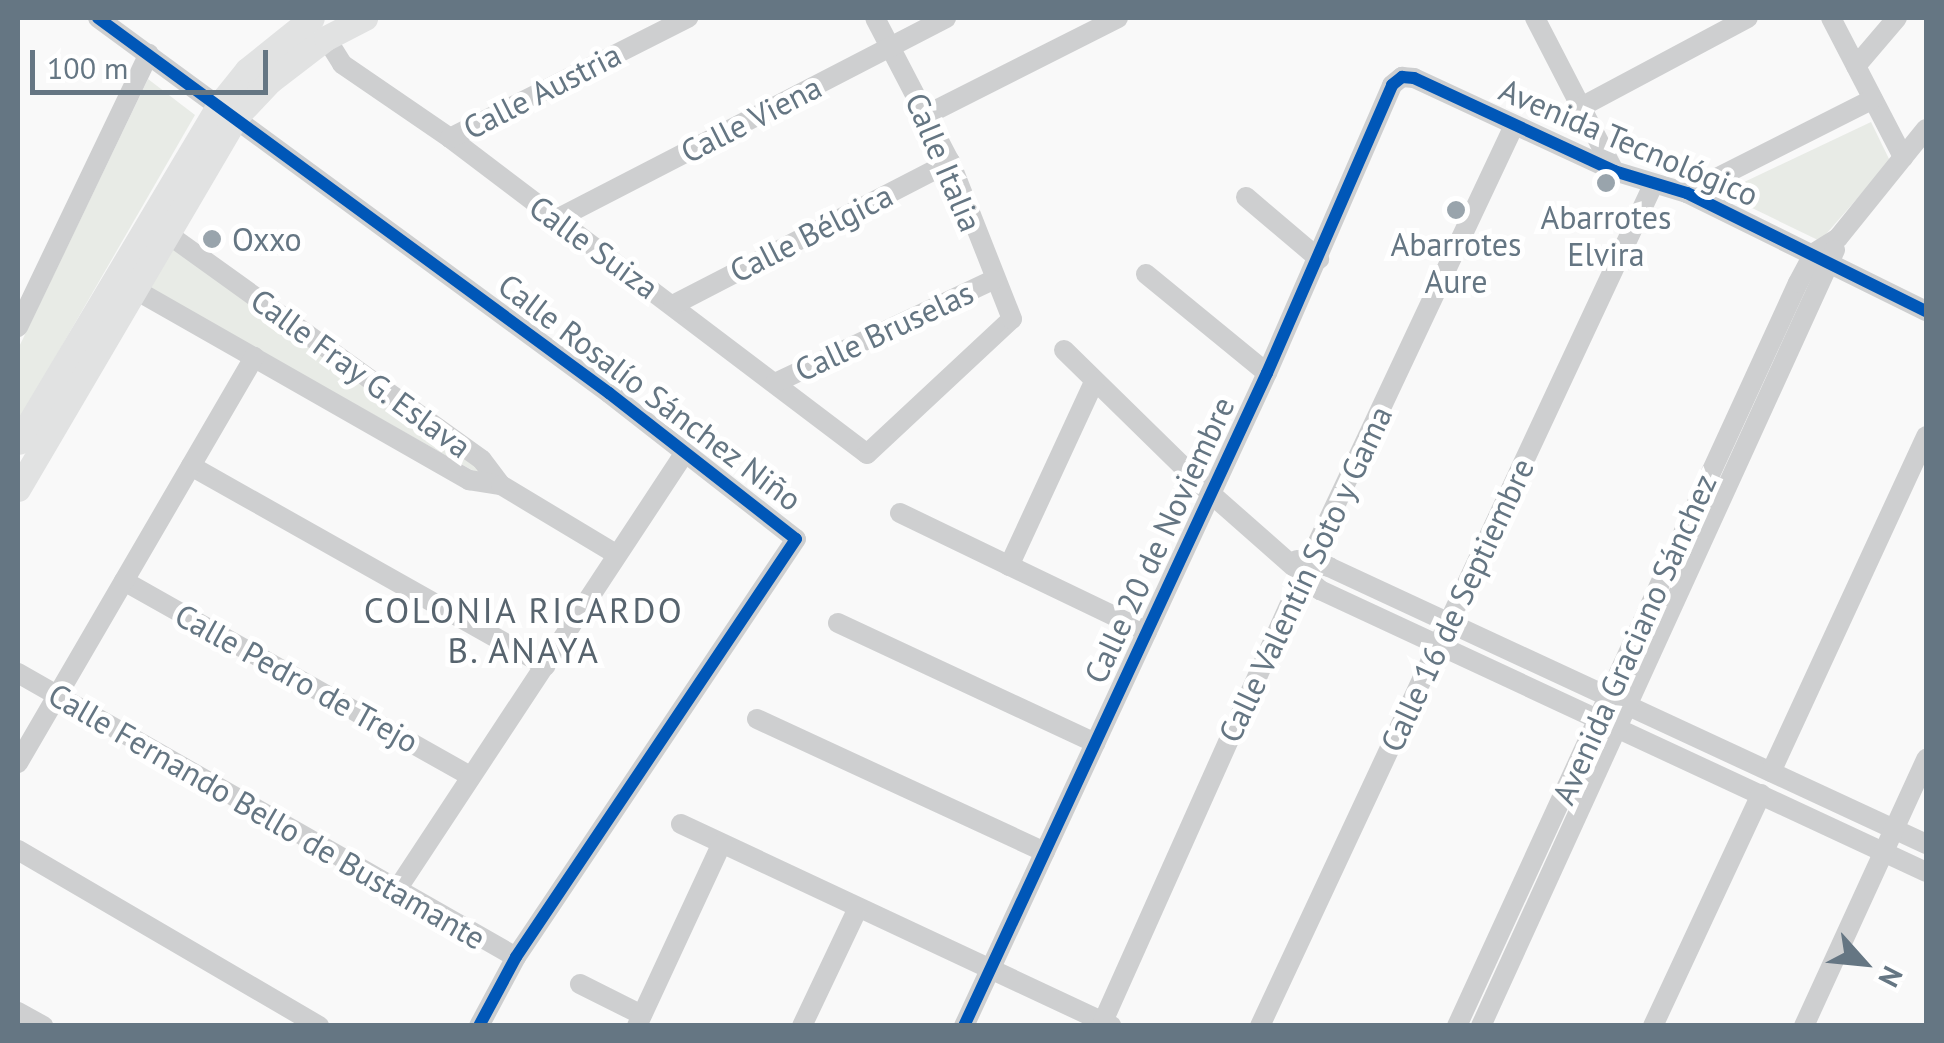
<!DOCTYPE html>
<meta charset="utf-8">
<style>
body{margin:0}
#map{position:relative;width:1944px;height:1043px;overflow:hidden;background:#f9f9f9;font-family:"PT Sans",sans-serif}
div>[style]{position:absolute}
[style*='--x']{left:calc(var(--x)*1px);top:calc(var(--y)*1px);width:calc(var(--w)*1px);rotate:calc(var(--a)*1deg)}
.green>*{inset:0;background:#e8ebe6}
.minor>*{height:20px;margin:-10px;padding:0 10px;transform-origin:10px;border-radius:10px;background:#cecfd0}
.major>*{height:25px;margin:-12.5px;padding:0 12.5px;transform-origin:12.5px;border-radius:12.5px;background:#e1e2e2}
.cycleway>*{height:12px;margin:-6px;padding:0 6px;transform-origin:6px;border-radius:6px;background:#0057b8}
.dots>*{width:28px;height:28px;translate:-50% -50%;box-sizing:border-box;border:5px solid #fff;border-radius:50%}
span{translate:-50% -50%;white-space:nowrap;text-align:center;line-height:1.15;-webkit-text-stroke:10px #fff;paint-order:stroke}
.street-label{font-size:32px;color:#657683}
.poi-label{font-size:32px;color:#657683}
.left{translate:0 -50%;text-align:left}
.neighbourhood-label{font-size:35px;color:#57646e;letter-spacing:2.5px}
.frame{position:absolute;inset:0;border:20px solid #657683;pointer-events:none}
.north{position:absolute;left:1814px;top:913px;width:100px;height:100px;-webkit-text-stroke:8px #fff;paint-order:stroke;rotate:117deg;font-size:28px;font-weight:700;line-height:40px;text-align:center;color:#657683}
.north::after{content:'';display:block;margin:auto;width:35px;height:45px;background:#657683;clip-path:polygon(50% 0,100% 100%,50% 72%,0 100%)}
.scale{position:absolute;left:30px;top:50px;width:238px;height:45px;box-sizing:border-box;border:5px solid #657683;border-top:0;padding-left:12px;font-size:30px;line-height:35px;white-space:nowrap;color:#657683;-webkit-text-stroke:8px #fff;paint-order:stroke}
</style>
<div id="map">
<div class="green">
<i style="clip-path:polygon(148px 79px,195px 115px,18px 422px,18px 349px)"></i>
<i style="clip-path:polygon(1871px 122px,1890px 161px,1820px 241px,1721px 193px)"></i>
<i style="clip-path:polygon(174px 245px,479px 466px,479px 474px,150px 289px)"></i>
</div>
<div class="minor">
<i style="--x:98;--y:18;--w:634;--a:36.27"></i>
<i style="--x:609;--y:393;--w:237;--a:38"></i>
<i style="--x:796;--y:539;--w:503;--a:123.82"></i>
<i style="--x:516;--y:957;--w:78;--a:118.2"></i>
<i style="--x:1535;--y:18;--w:172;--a:62.7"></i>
<i style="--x:1831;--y:18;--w:157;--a:62.6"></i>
<i style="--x:326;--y:38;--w:31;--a:58"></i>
<i style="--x:342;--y:64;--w:131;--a:34.4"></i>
<i style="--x:450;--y:138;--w:523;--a:37.15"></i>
<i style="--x:867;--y:454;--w:198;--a:-43"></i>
<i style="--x:1012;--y:319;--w:169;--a:-111.5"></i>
<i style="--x:950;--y:162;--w:162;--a:-117.5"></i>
<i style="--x:1856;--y:66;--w:63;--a:-49.5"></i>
<i style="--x:1581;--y:107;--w:189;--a:-28.1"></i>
<i style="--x:926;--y:115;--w:215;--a:-26.8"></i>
<i style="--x:450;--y:138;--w:267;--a:-26.8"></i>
<i style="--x:1687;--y:193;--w:208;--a:-26.8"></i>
<i style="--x:1246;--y:197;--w:96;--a:40.3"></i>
<i style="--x:555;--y:220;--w:440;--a:-27.3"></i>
<i style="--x:165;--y:232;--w:390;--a:35.7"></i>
<i style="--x:482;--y:460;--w:31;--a:53"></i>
<i style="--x:1146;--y:274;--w:156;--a:39.3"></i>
<i style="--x:134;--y:289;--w:386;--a:29.7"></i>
<i style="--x:469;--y:480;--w:32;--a:9"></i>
<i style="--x:501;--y:485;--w:134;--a:31"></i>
<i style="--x:673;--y:305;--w:312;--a:-27.3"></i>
<i style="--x:18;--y:327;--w:303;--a:-64.4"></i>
<i style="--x:1064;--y:350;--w:204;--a:44.4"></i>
<i style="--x:1210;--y:493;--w:147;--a:41.4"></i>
<i style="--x:1320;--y:590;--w:668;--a:24.95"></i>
<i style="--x:775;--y:383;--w:241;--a:-25.3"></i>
<i style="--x:191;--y:466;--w:407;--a:29.4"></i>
<i style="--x:900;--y:513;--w:274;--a:25.7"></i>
<i style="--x:1297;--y:560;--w:33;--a:12"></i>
<i style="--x:1329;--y:567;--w:658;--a:24.89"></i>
<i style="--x:1009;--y:566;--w:203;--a:-65.2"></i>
<i style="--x:124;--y:581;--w:397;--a:29.4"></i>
<i style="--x:838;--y:623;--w:284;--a:25"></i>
<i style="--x:18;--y:673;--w:573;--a:29.7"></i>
<i style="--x:757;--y:719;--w:317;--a:24.8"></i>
<i style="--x:18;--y:763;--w:470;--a:-59.8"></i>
<i style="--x:1771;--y:772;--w:370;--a:-65.2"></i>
<i style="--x:681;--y:824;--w:475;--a:25.1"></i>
<i style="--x:18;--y:850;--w:349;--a:30.3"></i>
<i style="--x:396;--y:891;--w:523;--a:-56.61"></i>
<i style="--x:580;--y:984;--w:69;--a:26.6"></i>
<i style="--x:18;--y:1012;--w:29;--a:29"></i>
<i style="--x:637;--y:1026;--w:200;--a:-65.1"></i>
<i style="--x:802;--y:1026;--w:131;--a:-64.6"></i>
<i style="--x:964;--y:1026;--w:720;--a:-65.11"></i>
<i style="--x:1267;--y:373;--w:314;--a:-66.5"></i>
<i style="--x:1392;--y:85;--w:13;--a:-39"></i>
<i style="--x:1402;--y:77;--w:12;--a:5"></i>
<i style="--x:1414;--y:78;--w:221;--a:24.9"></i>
<i style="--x:1614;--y:171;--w:76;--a:16.8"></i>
<i style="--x:1687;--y:193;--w:267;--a:26.3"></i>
<i style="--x:1101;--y:1026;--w:493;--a:-65.9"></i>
<i style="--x:1302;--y:576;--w:498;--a:-64.8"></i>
<i style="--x:1260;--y:1026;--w:928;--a:-64.95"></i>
<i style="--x:1457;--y:1026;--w:818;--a:-65.35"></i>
<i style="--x:1798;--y:283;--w:34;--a:-62"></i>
<i style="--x:1814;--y:253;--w:28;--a:-32"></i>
<i style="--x:1838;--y:238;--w:140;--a:-51.1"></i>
<i style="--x:1481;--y:1026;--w:853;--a:-65.48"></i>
<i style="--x:1653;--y:1026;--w:256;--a:-65"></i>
<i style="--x:1804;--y:1026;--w:294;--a:-65.4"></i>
</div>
<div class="major">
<i style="--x:18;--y:442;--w:391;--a:-59.2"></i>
<i style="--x:218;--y:106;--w:46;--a:-51.1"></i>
<i style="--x:247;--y:70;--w:83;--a:-38.7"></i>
<i style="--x:18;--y:489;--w:431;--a:-59.6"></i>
<i style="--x:236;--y:117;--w:50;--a:-46.6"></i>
<i style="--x:270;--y:81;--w:71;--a:-37.5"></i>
<i style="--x:326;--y:38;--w:44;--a:-27.1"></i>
</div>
<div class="cycleway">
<i style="--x:98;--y:18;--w:634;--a:36.27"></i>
<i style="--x:609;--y:393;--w:237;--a:38"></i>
<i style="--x:796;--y:539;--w:503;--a:123.82"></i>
<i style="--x:516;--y:957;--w:78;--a:118.2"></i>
<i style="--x:964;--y:1026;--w:720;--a:-65.11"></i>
<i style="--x:1267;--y:373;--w:314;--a:-66.5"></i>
<i style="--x:1392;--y:85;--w:13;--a:-39"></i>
<i style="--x:1402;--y:77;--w:12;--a:5"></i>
<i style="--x:1414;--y:78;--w:221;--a:24.9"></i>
<i style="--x:1614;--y:171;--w:76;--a:16.8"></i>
<i style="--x:1687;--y:193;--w:267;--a:26.3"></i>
</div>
<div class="dots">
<i style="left:1606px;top:183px;background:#99a4ac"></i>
<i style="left:1456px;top:210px;background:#99a4ac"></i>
<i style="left:212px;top:239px;background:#99a4ac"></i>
</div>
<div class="street-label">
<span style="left:542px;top:91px;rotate:-27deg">Calle Austria</span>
<span style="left:751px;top:119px;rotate:-27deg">Calle Viena</span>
<span style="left:1629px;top:142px;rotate:23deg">Avenida Tecnológico</span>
<span style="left:944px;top:162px;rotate:67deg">Calle Italia</span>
<span style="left:811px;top:233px;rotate:-27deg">Calle Bélgica</span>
<span style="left:594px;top:247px;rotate:36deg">Calle Suiza</span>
<span style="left:884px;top:331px;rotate:-25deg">Calle Bruselas</span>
<span style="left:361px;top:373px;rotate:36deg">Calle Fray G. Eslava</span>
<span style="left:650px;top:392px;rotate:37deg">Calle Rosalío Sánchez Niño</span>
<span style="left:1159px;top:540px;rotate:-65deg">Calle 20 de Noviembre</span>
<span style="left:1305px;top:574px;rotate:-65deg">Calle Valentín Soto y Gama</span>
<span style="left:1457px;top:605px;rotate:-65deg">Calle 16 de Septiembre</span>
<span style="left:1634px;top:639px;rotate:-66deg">Avenida Graciano Sánchez</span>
<span style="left:297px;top:678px;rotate:29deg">Calle Pedro de Trejo</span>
<span style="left:267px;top:816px;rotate:30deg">Calle Fernando Bello de Bustamante</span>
</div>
<div class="poi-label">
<span style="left:1606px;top:236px">Abarrotes<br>Elvira</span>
<span class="left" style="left:232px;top:239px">Oxxo</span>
<span style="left:1456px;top:263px">Abarrotes<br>Aure</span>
</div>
<div class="neighbourhood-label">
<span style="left:524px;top:630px">COLONIA RICARDO<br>B. ANAYA</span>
</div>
<div class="frame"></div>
<div class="north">N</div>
<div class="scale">100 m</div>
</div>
